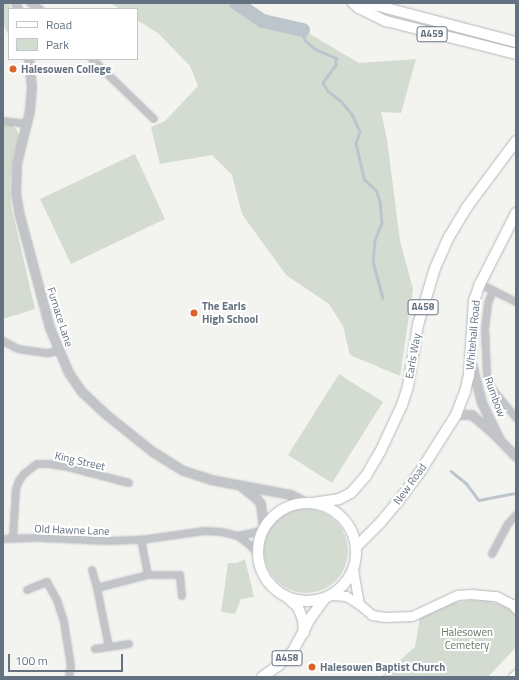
<!DOCTYPE html>
<style>
body{margin:0}
#map{position:relative;width:519px;height:680px;overflow:hidden;background:#f3f4f0;font-family:"Titillium Web",sans-serif}
div>[style]{position:absolute}
[style*='--x']{left:calc(var(--x)*1px);top:calc(var(--y)*1px);width:calc(var(--w)*1px);rotate:calc(var(--a)*1deg)}
.green>*{inset:0;background:#d4dbd1}
.round{border-radius:50%}
.stream>*{height:2.5px;margin:-1.25px;padding:0 1.25px;transform-origin:1.25px;border-radius:1.25px;background:#bcc5cb}
.river>*{height:14px;margin:-7px;padding:0 7px;transform-origin:7px;border-radius:7px;background:#bcc5cb}
.roads{filter:drop-shadow(0 0 1px #b4b8bc) drop-shadow(0 0 1px #b4b8bc)}
.minor>*{height:6px;margin:-3px;padding:0 3px;transform-origin:3px;border-radius:3px;background:#c2c4c8}
.tertiary>*{height:8px;margin:-4px;padding:0 4px;transform-origin:4px;border-radius:4px;background:#c2c4c8}
.secondary>*{height:9px;margin:-4.5px;padding:0 4.5px;transform-origin:4.5px;border-radius:4.5px;background:#fff}
.primary>*{height:10px;margin:-5px;padding:0 5px;transform-origin:5px;border-radius:5px;background:#fff}
.trunk>*{height:10px;margin:-5px;padding:0 5px;transform-origin:5px;border-radius:5px;background:#fff}
.trunk>.ring{margin:-5px;padding:0;box-sizing:content-box;background:none;border:10px solid #fff;border-radius:50%}
.dots>*{width:11px;height:11px;translate:-50% -50%;box-sizing:border-box;border:2px solid #fff;border-radius:50%}
span{translate:-50% -50%;white-space:nowrap;text-align:center;line-height:1.15;-webkit-text-stroke:4px #fff;paint-order:stroke}
.shield-label span{padding:1px 3px;background:#fff;border:1px solid;border-radius:3px;-webkit-text-stroke-width:0}
.shield-label{font-size:10px;color:#647180;font-weight:700}
.poi-label{font-size:11px;color:#647180;font-weight:700}
.left{translate:0 -50%;text-align:left}
.street-label{font-size:11px;color:#647180}
.park-label{font-size:11px;color:#647762}
.frame{position:absolute;inset:0;border:4px solid #647180;pointer-events:none}
.legend{position:absolute;left:8px;top:8px;width:130px;height:52px;box-sizing:border-box;background:#fff;border:1px solid #c1c6cc;margin:0;padding:5px 7px;list-style:none;font-size:12px;color:#647180}
.legend li{display:flex;align-items:center;gap:8px;height:20px}
.legend b{width:20px;border:1px solid #c1c6cc}
.scale{position:absolute;left:8px;top:654px;width:115px;height:18px;box-sizing:border-box;border:2px solid #647180;border-top:0;padding-left:5px;font-size:12px;line-height:14px;white-space:nowrap;color:#647180;-webkit-text-stroke:3px #fff;paint-order:stroke}
</style>
<div id="map">
<div class="green">
<i style="clip-path:polygon(3px 3px,9px 3px,11px 9px,9px 9px,9px 36px,3px 24px)"></i>
<i style="clip-path:polygon(110px 3px,237px 3px,263px 21px,303px 30px,359px 63px,416px 59px,401px 113px,381px 112px,387px 139px,400px 241px,413px 289px,400px 376px,350px 355px,343px 326px,329px 304px,286px 275px,242px 214px,232px 175px,212px 155px,160px 164px,151px 127px,165px 121px,198px 86px,190px 66px,158px 33px,137px 20px,137px 9px,120px 9px)"></i>
<i style="clip-path:polygon(3px 125px,12px 125px,17px 130px,19px 137px,12px 162px,10px 186px,11px 205px,35px 309px,3px 319px)"></i>
<i style="clip-path:polygon(135px 154px,165px 219px,71px 264px,40px 199px)"></i>
<i style="clip-path:polygon(339px 374px,383px 402px,332px 483px,288px 455px)"></i>
<i class="round" style="left:264px;top:509px;width:84px;height:84px"></i>
<i style="clip-path:polygon(245px 559px,254px 597px,241px 599px,235px 614px,221px 612px,228px 563px,237px 563px)"></i>
<i style="clip-path:polygon(472px 600px,488px 601px,505px 606px,516px 614px,516px 647px,488px 677px,381px 677px,415px 647px,420px 617px,452px 603px)"></i>
</div>
<div class="stream">
<i style="--x:303;--y:30;--w:10;--a:79"></i>
<i style="--x:305;--y:40;--w:13;--a:42"></i>
<i style="--x:315;--y:49;--w:23;--a:23"></i>
<i style="--x:336;--y:58;--w:7;--a:90"></i>
<i style="--x:336;--y:65;--w:22;--a:126"></i>
<i style="--x:323;--y:83;--w:9;--a:58"></i>
<i style="--x:328;--y:91;--w:16;--a:38"></i>
<i style="--x:341;--y:101;--w:19;--a:51"></i>
<i style="--x:353;--y:116;--w:17;--a:66"></i>
<i style="--x:360;--y:132;--w:12;--a:110"></i>
<i style="--x:356;--y:143;--w:37;--a:77"></i>
<i style="--x:364;--y:179;--w:16;--a:43"></i>
<i style="--x:376;--y:190;--w:12;--a:70"></i>
<i style="--x:380;--y:201;--w:22;--a:85"></i>
<i style="--x:382;--y:223;--w:18;--a:112"></i>
<i style="--x:375;--y:240;--w:21;--a:95"></i>
<i style="--x:373;--y:261;--w:38;--a:75"></i>
<i style="--x:451;--y:471;--w:19;--a:39"></i>
<i style="--x:466;--y:483;--w:21;--a:53"></i>
<i style="--x:479;--y:500;--w:38;--a:-11"></i>
</div>
<div class="river">
<i style="--x:236;--y:3;--w:32;--a:34"></i>
<i style="--x:263;--y:21;--w:41;--a:12.7"></i>
</div>
<div class="roads">
<div class="minor">
<i style="--x:30;--y:3;--w:12;--a:31"></i>
<i style="--x:92;--y:59;--w:86;--a:44.1"></i>
<i style="--x:3;--y:121;--w:24;--a:7"></i>
<i style="--x:480;--y:284;--w:40;--a:26.6"></i>
<i style="--x:493;--y:290;--w:15;--a:110"></i>
<i style="--x:488;--y:304;--w:25;--a:97"></i>
<i style="--x:485;--y:329;--w:46;--a:87.5"></i>
<i style="--x:487;--y:375;--w:15;--a:70"></i>
<i style="--x:492;--y:389;--w:38;--a:50"></i>
<i style="--x:3;--y:341;--w:17;--a:28"></i>
<i style="--x:18;--y:349;--w:30;--a:8"></i>
<i style="--x:48;--y:353;--w:10;--a:-11"></i>
<i style="--x:238;--y:536;--w:15;--a:37"></i>
<i style="--x:250;--y:545;--w:13;--a:51"></i>
<i style="--x:13;--y:538;--w:49;--a:-86.5"></i>
<i style="--x:16;--y:489;--w:9;--a:-69"></i>
<i style="--x:19;--y:481;--w:9;--a:-54"></i>
<i style="--x:24;--y:474;--w:16;--a:-38"></i>
<i style="--x:37;--y:464;--w:12;--a:0"></i>
<i style="--x:49;--y:464;--w:19;--a:9"></i>
<i style="--x:68;--y:467;--w:63;--a:14.7"></i>
<i style="--x:3;--y:539;--w:38;--a:-2"></i>
<i style="--x:41;--y:538;--w:67;--a:2.6"></i>
<i style="--x:108;--y:541;--w:33;--a:-2"></i>
<i style="--x:141;--y:540;--w:64;--a:-8.1"></i>
<i style="--x:204;--y:531;--w:18;--a:3"></i>
<i style="--x:222;--y:532;--w:16;--a:14"></i>
<i style="--x:238;--y:536;--w:25;--a:-12"></i>
<i style="--x:492;--y:554;--w:34;--a:-62"></i>
<i style="--x:508;--y:524;--w:12;--a:-48"></i>
<i style="--x:92;--y:570;--w:19;--a:74"></i>
<i style="--x:148;--y:575;--w:32;--a:0"></i>
<i style="--x:180;--y:575;--w:21;--a:85"></i>
<i style="--x:27;--y:590;--w:22;--a:-22"></i>
<i style="--x:47;--y:582;--w:21;--a:61"></i>
<i style="--x:57;--y:600;--w:23;--a:72"></i>
<i style="--x:64;--y:622;--w:45;--a:81"></i>
<i style="--x:71;--y:666;--w:11;--a:100"></i>
<i style="--x:129;--y:644;--w:20;--a:171"></i>
<i style="--x:109;--y:647;--w:60;--a:-101.5"></i>
<i style="--x:97;--y:588;--w:53;--a:-14.3"></i>
<i style="--x:148;--y:575;--w:36;--a:-101"></i>
<i style="--x:95;--y:649;--w:14;--a:-8"></i>
</div>
<div class="tertiary">
<i style="--x:16;--y:3;--w:6;--a:72"></i>
<i style="--x:29;--y:59;--w:28;--a:84"></i>
<i style="--x:32;--y:87;--w:24;--a:95"></i>
<i style="--x:30;--y:111;--w:55;--a:103.8"></i>
<i style="--x:17;--y:164;--w:30;--a:92"></i>
<i style="--x:16;--y:194;--w:22;--a:80"></i>
<i style="--x:20;--y:216;--w:116;--a:75"></i>
<i style="--x:50;--y:328;--w:49;--a:67.1"></i>
<i style="--x:69;--y:373;--w:23;--a:56"></i>
<i style="--x:82;--y:392;--w:35;--a:43"></i>
<i style="--x:108;--y:416;--w:58;--a:38.7"></i>
<i style="--x:153;--y:452;--w:36;--a:32"></i>
<i style="--x:184;--y:471;--w:28;--a:18"></i>
<i style="--x:211;--y:480;--w:81;--a:10.6"></i>
<i style="--x:291;--y:495;--w:18;--a:27"></i>
<i style="--x:472;--y:364;--w:40;--a:75.6"></i>
<i style="--x:482;--y:403;--w:41;--a:64.1"></i>
<i style="--x:456;--y:415;--w:16;--a:0"></i>
<i style="--x:472;--y:415;--w:29;--a:41"></i>
<i style="--x:494;--y:434;--w:32;--a:46"></i>
<i style="--x:243;--y:488;--w:18;--a:38"></i>
<i style="--x:257;--y:499;--w:6;--a:51"></i>
<i style="--x:261;--y:504;--w:25;--a:83"></i>
</div>
<div class="secondary">
<i style="--x:353;--y:570;--w:35;--a:80"></i>
<i style="--x:332;--y:595;--w:14;--a:4"></i>
<i style="--x:346;--y:596;--w:15;--a:32"></i>
<i style="--x:359;--y:604;--w:17;--a:40"></i>
<i style="--x:372;--y:615;--w:12;--a:9"></i>
<i style="--x:384;--y:617;--w:28;--a:-2"></i>
<i style="--x:412;--y:616;--w:50;--a:-25"></i>
<i style="--x:457;--y:595;--w:14;--a:-4"></i>
<i style="--x:471;--y:594;--w:25;--a:5"></i>
<i style="--x:496;--y:596;--w:18;--a:27"></i>
<i style="--x:512;--y:604;--w:6;--a:51"></i>
<i style="--x:513;--y:677;--w:4;--a:-45"></i>
</div>
<div class="primary">
<i style="--x:353;--y:3;--w:8;--a:40"></i>
<i style="--x:359;--y:8;--w:30;--a:26"></i>
<i style="--x:386;--y:21;--w:134;--a:14.2"></i>
<i style="--x:367;--y:3;--w:154;--a:14.7"></i>
</div>
<div class="trunk">
<i style="--x:312;--y:503;--w:27;--a:-8"></i>
<i style="--x:339;--y:499;--w:13;--a:-27"></i>
<i style="--x:351;--y:493;--w:23;--a:-49"></i>
<i style="--x:366;--y:476;--w:30;--a:-60"></i>
<i style="--x:381;--y:450;--w:50;--a:-65"></i>
<i style="--x:402;--y:405;--w:20;--a:-72"></i>
<i style="--x:408;--y:386;--w:62;--a:-80.7"></i>
<i style="--x:418;--y:325;--w:59;--a:-73.4"></i>
<i style="--x:435;--y:268;--w:34;--a:-66"></i>
<i style="--x:449;--y:237;--w:35;--a:-59"></i>
<i style="--x:467;--y:207;--w:82;--a:-53.4"></i>
<i class="ring" style="left:258px;top:503px;width:88px;height:88px"></i>
<i style="--x:356;--y:547;--w:34;--a:-45"></i>
<i style="--x:380;--y:523;--w:30;--a:-50"></i>
<i style="--x:399;--y:500;--w:31;--a:-53"></i>
<i style="--x:418;--y:475;--w:71;--a:-57.7"></i>
<i style="--x:456;--y:415;--w:25;--a:-69"></i>
<i style="--x:465;--y:392;--w:17;--a:-77"></i>
<i style="--x:469;--y:375;--w:74;--a:-86.1"></i>
<i style="--x:474;--y:301;--w:18;--a:-71"></i>
<i style="--x:480;--y:284;--w:80;--a:-63.1"></i>
<i style="--x:288;--y:598;--w:13;--a:42"></i>
<i style="--x:298;--y:607;--w:14;--a:69"></i>
<i style="--x:303;--y:620;--w:13;--a:86"></i>
<i style="--x:262;--y:677;--w:19;--a:-35"></i>
<i style="--x:278;--y:666;--w:21;--a:-45"></i>
<i style="--x:293;--y:651;--w:40;--a:-62"></i>
<i style="--x:312;--y:616;--w:22;--a:-54"></i>
</div>
</div>
<div class="dots">
<i style="left:13px;top:69px;background:#dd6427"></i>
<i style="left:194px;top:313px;background:#dd6427"></i>
<i style="left:312px;top:667px;background:#dd6427"></i>
</div>
<div class="shield-label">
<span style="left:432px;top:34px">A459</span>
<span style="left:423px;top:307px">A458</span>
<span style="left:287px;top:658px">A458</span>
</div>
<div class="poi-label">
<span class="left" style="left:21px;top:69px">Halesowen College</span>
<span class="left" style="left:202px;top:313px">The Earls<br>High School</span>
<span class="left" style="left:320px;top:667px">Halesowen Baptist Church</span>
</div>
<div class="street-label">
<span style="left:60px;top:317px;rotate:72deg">Furnace Lane</span>
<span style="left:473px;top:335px;rotate:-85deg">Whitehall Road</span>
<span style="left:413px;top:356px;rotate:-80deg">Earls Way</span>
<span style="left:495px;top:397px;rotate:70deg">Rumbow</span>
<span style="left:80px;top:461px;rotate:13deg">King Street</span>
<span style="left:410px;top:484px;rotate:-54deg">New Road</span>
<span style="left:72px;top:530px;rotate:2deg">Old Hawne Lane</span>
</div>
<div class="park-label">
<span style="left:467px;top:639px">Halesowen<br>Cemetery</span>
</div>
<div class="frame"></div>
<ul class="legend">
<li><b style="height:5px;background:#fff"></b>Road</li>
<li><b style="height:11px;background:#d4dbd1"></b>Park</li>
</ul>
<div class="scale">100 m</div>
</div>
